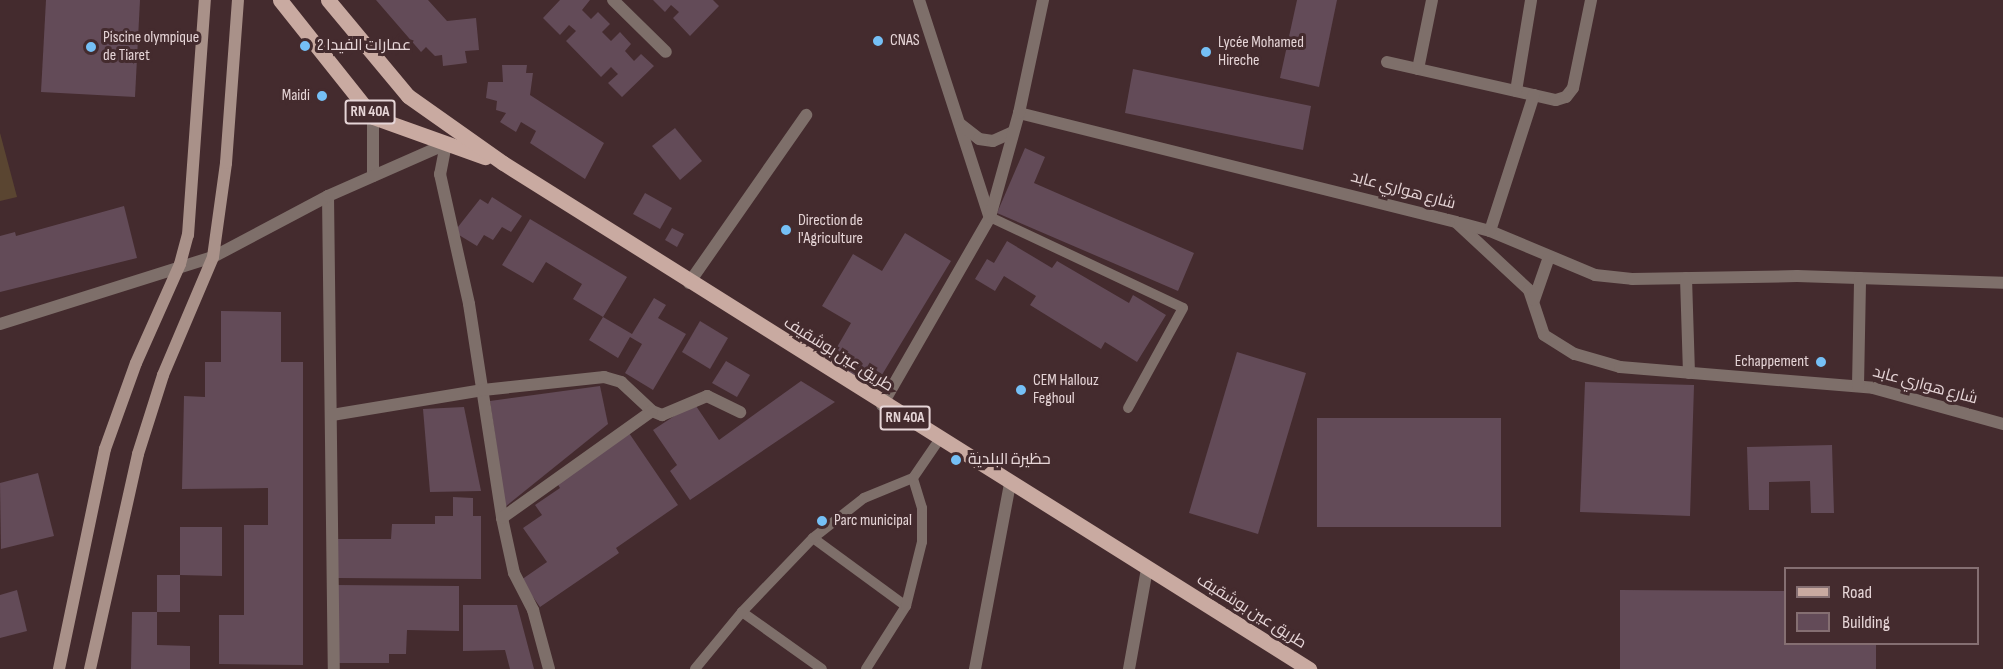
<!DOCTYPE html>
<meta charset="utf-8">
<style>
body{margin:0}
#map{position:relative;width:2003px;height:669px;overflow:hidden;background:#442b2e;font-family:"Sofia Sans Condensed",Cairo,sans-serif}
div>[style]{position:absolute}
[style*='--x']{left:calc(var(--x)*1px);top:calc(var(--y)*1px);width:calc(var(--w)*1px);rotate:calc(var(--a)*1deg)}
.green>*{inset:0;background:#5a4531}
.building>*{inset:0;background:#634b58}
.lane>*{height:10px;margin:-5px;padding:0 5px;transform-origin:5px;border-radius:5px;background:#7e6f6a}
.street>*{height:12px;margin:-6px;padding:0 6px;transform-origin:6px;border-radius:6px;background:#7e6f6a}
.secondary>*{height:12px;margin:-6px;padding:0 6px;transform-origin:6px;border-radius:6px;background:#a99189}
.primary>*{height:15px;margin:-7.5px;padding:0 7.5px;transform-origin:7.5px;border-radius:7.5px;background:#c9aaa1}
.dots>*{width:16px;height:16px;translate:-50% -50%;box-sizing:border-box;border:3px solid #442b2e;border-radius:50%}
span{translate:-50% -50%;white-space:nowrap;text-align:center;line-height:1.15;-webkit-text-stroke:6px #442b2e;paint-order:stroke}
.shield-label span{padding:2px 4px;background:#442b2e;border:2px solid;border-radius:4px;-webkit-text-stroke-width:0}
.shield-label{font-size:15px;color:#e6d5d7;font-weight:700}
.poi-label{font-size:16px;color:#e6d5d7}
.left{translate:0 -50%;text-align:left}
.right{translate:-100% -50%;text-align:right}
.street-label{font-size:16px;color:#e6d5d7}
.legend{position:absolute;left:1784px;top:567px;width:195px;height:78px;box-sizing:border-box;background:#442b2e;border:2px solid #856f72;margin:0;padding:8px 10px;list-style:none;font-size:18px;color:#e6d5d7}
.legend li{display:flex;align-items:center;gap:12px;height:30px}
.legend b{width:30px;border:2px solid #856f72}
</style>
<div id="map">
<div class="green">
<i style="clip-path:polygon(0 133px,17px 197px,0 201px)"></i>
</div>
<div class="building">
<i style="clip-path:polygon(46px 0,140px 0,135px 97px,41px 92px)"></i>
<i style="clip-path:polygon(376px 0,428px 0,447px 21px,476px 18px,479px 50px,465px 51px,467px 63px,443px 66px,442px 55px,435px 56px,426px 47px,421px 52px)"></i>
<i style="clip-path:polygon(560px 0,590px 0,582px 10px,591px 19px,598px 12px,610px 24px,602px 32px,611px 41px,620px 32px,631px 44px,625px 51px,634px 61px,641px 54px,654px 66px,622px 97px,608px 83px,618px 74px,611px 67px,601px 77px,566px 41px,576px 31px,569px 25px,560px 35px,543px 18px)"></i>
<i style="clip-path:polygon(653px 0,713px 0,719px 6px,690px 36px,673px 18px,679px 12px,671px 5px,665px 12px)"></i>
<i style="clip-path:polygon(1297px 0,1337px 0,1319px 87px,1280px 78px)"></i>
<i style="clip-path:polygon(502px 65px,527px 65px,526px 73px,533px 73px,530px 95px,604px 143px,585px 179px,530px 143px,536px 131px,521px 122px,516px 132px,500px 122px,506px 113px,496px 110px,497px 101px,486px 98px,488px 82px,503px 82px)"></i>
<i style="clip-path:polygon(1133px 69px,1311px 106px,1303px 150px,1125px 113px)"></i>
<i style="clip-path:polygon(675px 128px,702px 161px,680px 180px,652px 146px)"></i>
<i style="clip-path:polygon(1025px 148px,1045px 157px,1034px 183px,1194px 253px,1178px 291px,997px 213px)"></i>
<i style="clip-path:polygon(645px 193px,672px 208px,660px 229px,633px 214px)"></i>
<i style="clip-path:polygon(492px 197px,522px 216px,511px 232px,502px 227px,493px 240px,484px 235px,477px 246px,454px 232px,480px 199px,488px 204px)"></i>
<i style="clip-path:polygon(124px 206px,137px 258px,0 292px,0 236px,15px 232px,16px 236px)"></i>
<i style="clip-path:polygon(530px 219px,627px 277px,603px 317px,573px 299px,582px 284px,546px 262px,533px 283px,502px 265px)"></i>
<i style="clip-path:polygon(672px 228px,684px 234px,677px 247px,665px 240px)"></i>
<i style="clip-path:polygon(905px 233px,951px 261px,874px 388px,829px 361px,851px 323px,822px 306px,853px 254px,882px 271px)"></i>
<i style="clip-path:polygon(1007px 241px,1052px 268px,1057px 261px,1129px 303px,1133px 295px,1166px 315px,1137px 362px,1105px 342px,1101px 349px,1030px 305px,1036px 296px,1004px 276px,995px 291px,975px 279px,987px 259px,994px 263px)"></i>
<i style="clip-path:polygon(654px 298px,666px 305px,658px 318px,686px 334px,653px 390px,625px 373px,642px 344px,630px 337px,618px 358px,589px 340px,603px 317px,632px 334px)"></i>
<i style="clip-path:polygon(221px 311px,281px 312px,281px 362px,303px 362px,303px 665px,219px 664px,219px 615px,244px 615px,244px 525px,268px 525px,268px 488px,182px 489px,184px 396px,205px 397px,205px 362px,221px 362px)"></i>
<i style="clip-path:polygon(700px 321px,728px 338px,710px 369px,682px 352px)"></i>
<i style="clip-path:polygon(1237px 352px,1306px 373px,1258px 534px,1189px 513px)"></i>
<i style="clip-path:polygon(726px 361px,750px 375px,737px 397px,712px 383px)"></i>
<i style="clip-path:polygon(801px 381px,835px 402px,690px 500px,670px 471px,677px 465px,653px 430px,694px 403px,719px 440px)"></i>
<i style="clip-path:polygon(1585px 382px,1694px 385px,1690px 516px,1580px 512px)"></i>
<i style="clip-path:polygon(600px 386px,608px 424px,505px 507px,490px 401px)"></i>
<i style="clip-path:polygon(464px 407px,481px 491px,430px 492px,423px 409px)"></i>
<i style="clip-path:polygon(1317px 418px,1501px 418px,1501px 527px,1317px 527px)"></i>
<i style="clip-path:polygon(629px 433px,678px 505px,616px 548px,619px 553px,540px 607px,521px 580px,547px 562px,523px 528px,542px 515px,535px 505px,560px 488px,557px 483px)"></i>
<i style="clip-path:polygon(1832px 445px,1834px 513px,1811px 513px,1810px 481px,1769px 482px,1769px 510px,1749px 510px,1747px 447px)"></i>
<i style="clip-path:polygon(38px 473px,54px 536px,1px 549px,0 483px)"></i>
<i style="clip-path:polygon(453px 497px,473px 498px,473px 516px,481px 516px,481px 579px,338px 578px,338px 539px,391px 539px,392px 524px,435px 524px,435px 516px,453px 516px)"></i>
<i style="clip-path:polygon(180px 527px,222px 527px,222px 576px,180px 575px)"></i>
<i style="clip-path:polygon(157px 575px,180px 575px,180px 612px,157px 612px)"></i>
<i style="clip-path:polygon(335px 585px,459px 586px,459px 631px,407px 630px,406px 654px,389px 654px,389px 663px,335px 663px)"></i>
<i style="clip-path:polygon(17px 590px,27px 631px,0 638px,0 595px)"></i>
<i style="clip-path:polygon(1620px 590px,1786px 591px,1786px 644px,1876px 644px,1876px 669px,1620px 669px)"></i>
<i style="clip-path:polygon(463px 605px,517px 605px,534px 669px,510px 669px,505px 650px,463px 651px)"></i>
<i style="clip-path:polygon(132px 612px,157px 612px,157px 645px,190px 646px,190px 669px,131px 669px)"></i>
</div>
<div class="lane">
<i style="--x:990;--y:217;--w:213;--a:25.2"></i>
<i style="--x:1183;--y:308;--w:114;--a:118.8"></i>
<i style="--x:813;--y:538;--w:115;--a:36.2"></i>
<i style="--x:742;--y:612;--w:98;--a:35.5"></i>
<i style="--x:695;--y:669;--w:74;--a:-50.5"></i>
<i style="--x:742;--y:612;--w:103;--a:-46.2"></i>
<i style="--x:813;--y:538;--w:65;--a:-38.1"></i>
<i style="--x:864;--y:498;--w:53;--a:-22.2"></i>
<i style="--x:913;--y:478;--w:46;--a:-55.6"></i>
<i style="--x:866;--y:669;--w:75;--a:-57.6"></i>
<i style="--x:906;--y:606;--w:66;--a:-76"></i>
<i style="--x:922;--y:542;--w:34;--a:-90"></i>
<i style="--x:922;--y:508;--w:31;--a:-107"></i>
</div>
<div class="street">
<i style="--x:613;--y:0;--w:74;--a:44.5"></i>
<i style="--x:919;--y:0;--w:227;--a:72"></i>
<i style="--x:1387;--y:62;--w:173;--a:12.7"></i>
<i style="--x:1556;--y:100;--w:10;--a:-17"></i>
<i style="--x:1566;--y:97;--w:11;--a:-52"></i>
<i style="--x:1573;--y:88;--w:90;--a:-78.4"></i>
<i style="--x:1418;--y:69;--w:70;--a:-78.5"></i>
<i style="--x:1516;--y:91;--w:92;--a:-80.6"></i>
<i style="--x:1019;--y:113;--w:450;--a:14"></i>
<i style="--x:1456;--y:222;--w:100;--a:43"></i>
<i style="--x:1529;--y:290;--w:47;--a:71.6"></i>
<i style="--x:1544;--y:335;--w:36;--a:32"></i>
<i style="--x:1575;--y:354;--w:47;--a:16.1"></i>
<i style="--x:1620;--y:367;--w:254;--a:4.7"></i>
<i style="--x:1873;--y:388;--w:135;--a:15.5"></i>
<i style="--x:960;--y:124;--w:24;--a:38"></i>
<i style="--x:979;--y:139;--w:14;--a:8"></i>
<i style="--x:993;--y:141;--w:22;--a:-24"></i>
<i style="--x:446;--y:144;--w:31;--a:101"></i>
<i style="--x:440;--y:174;--w:133;--a:77.4"></i>
<i style="--x:469;--y:304;--w:217;--a:81.2"></i>
<i style="--x:502;--y:518;--w:56;--a:77.7"></i>
<i style="--x:514;--y:573;--w:42;--a:62.8"></i>
<i style="--x:533;--y:610;--w:61;--a:74.8"></i>
<i style="--x:373;--y:176;--w:59;--a:-90"></i>
<i style="--x:328;--y:196;--w:473;--a:89.3"></i>
<i style="--x:1460;--y:223;--w:31;--a:15"></i>
<i style="--x:1490;--y:231;--w:114;--a:22.7"></i>
<i style="--x:1595;--y:275;--w:37;--a:6"></i>
<i style="--x:1632;--y:279;--w:165;--a:-1"></i>
<i style="--x:1797;--y:276;--w:206;--a:1.9"></i>
<i style="--x:1490;--y:231;--w:143;--a:-72.1"></i>
<i style="--x:1686;--y:278;--w:95;--a:88.2"></i>
<i style="--x:689;--y:283;--w:205;--a:-55.1"></i>
<i style="--x:1534;--y:300;--w:46;--a:-70.8"></i>
<i style="--x:0;--y:324;--w:223;--a:-17.5"></i>
<i style="--x:213;--y:257;--w:130;--a:-27.9"></i>
<i style="--x:328;--y:196;--w:129;--a:-23.8"></i>
<i style="--x:1858;--y:386;--w:108;--a:-88.9"></i>
<i style="--x:882;--y:405;--w:217;--a:-60.1"></i>
<i style="--x:990;--y:217;--w:108;--a:-74.4"></i>
<i style="--x:1019;--y:113;--w:116;--a:-78"></i>
<i style="--x:332;--y:415;--w:153;--a:-9.4"></i>
<i style="--x:483;--y:390;--w:122;--a:-6.1"></i>
<i style="--x:604;--y:377;--w:18;--a:16"></i>
<i style="--x:621;--y:382;--w:42;--a:43.1"></i>
<i style="--x:652;--y:411;--w:11;--a:22"></i>
<i style="--x:662;--y:415;--w:49;--a:-22.9"></i>
<i style="--x:707;--y:396;--w:37;--a:26"></i>
<i style="--x:502;--y:518;--w:184;--a:-35.5"></i>
<i style="--x:975;--y:669;--w:189;--a:-79.3"></i>
<i style="--x:1129;--y:669;--w:102;--a:-79.8"></i>
</div>
<div class="secondary">
<i style="--x:59;--y:669;--w:225;--a:-78.2"></i>
<i style="--x:105;--y:449;--w:91;--a:-70.2"></i>
<i style="--x:136;--y:363;--w:108;--a:-66"></i>
<i style="--x:180;--y:264;--w:30;--a:-75"></i>
<i style="--x:188;--y:235;--w:236;--a:-85.9"></i>
<i style="--x:90;--y:669;--w:220;--a:-77.4"></i>
<i style="--x:138;--y:454;--w:83;--a:-72.4"></i>
<i style="--x:163;--y:375;--w:128;--a:-67"></i>
<i style="--x:213;--y:257;--w:95;--a:-82.1"></i>
<i style="--x:226;--y:163;--w:163;--a:-85.8"></i>
</div>
<div class="primary">
<i style="--x:280;--y:0;--w:149;--a:51.5"></i>
<i style="--x:373;--y:117;--w:119;--a:19.7"></i>
<i style="--x:328;--y:0;--w:125;--a:50.2"></i>
<i style="--x:408;--y:96;--w:116;--a:35.2"></i>
<i style="--x:503;--y:163;--w:952;--a:32.12"></i>
</div>
<div class="dots">
<i style="left:878px;top:41px;background:#75c0f6"></i>
<i style="left:305px;top:46px;background:#75c0f6"></i>
<i style="left:91px;top:47px;background:#75c0f6"></i>
<i style="left:1206px;top:52px;background:#75c0f6"></i>
<i style="left:322px;top:96px;background:#75c0f6"></i>
<i style="left:786px;top:230px;background:#75c0f6"></i>
<i style="left:1821px;top:362px;background:#75c0f6"></i>
<i style="left:1021px;top:390px;background:#75c0f6"></i>
<i style="left:956px;top:460px;background:#75c0f6"></i>
<i style="left:822px;top:521px;background:#75c0f6"></i>
</div>
<div class="shield-label">
<span style="left:370px;top:112px">RN 40A</span>
<span style="left:905px;top:418px">RN 40A</span>
</div>
<div class="poi-label">
<span class="left" style="left:103px;top:47px">Piscine olympique<br>de Tiaret</span>
<span class="left" style="left:890px;top:41px">CNAS</span>
<span class="left" style="left:1218px;top:52px">Lycée Mohamed<br>Hireche</span>
<span class="left" style="left:317px;top:46px">عمارات الفيدا 2</span>
<span class="right" style="left:310px;top:96px">Maidi</span>
<span class="left" style="left:798px;top:230px">Direction de<br>l'Agriculture</span>
<span class="right" style="left:1809px;top:362px">Echappement</span>
<span class="left" style="left:1033px;top:390px">CEM Hallouz<br>Feghoul</span>
<span class="left" style="left:968px;top:460px">حظيرة البلدية</span>
<span class="left" style="left:834px;top:521px">Parc municipal</span>
</div>
<div class="street-label">
<span style="left:1403px;top:191px;rotate:15deg">شارع هواري عابد</span>
<span style="left:838px;top:355px;rotate:32deg">طريق عين بوشقيف</span>
<span style="left:1925px;top:386px;rotate:15deg">شارع هواري عابد</span>
<span style="left:1251px;top:612px;rotate:32deg">طريق عين بوشقيف</span>
</div>
<ul class="legend">
<li><b style="height:8px;background:#c9aaa1"></b>Road</li>
<li><b style="height:16px;background:#634b58"></b>Building</li>
</ul>
</div>
